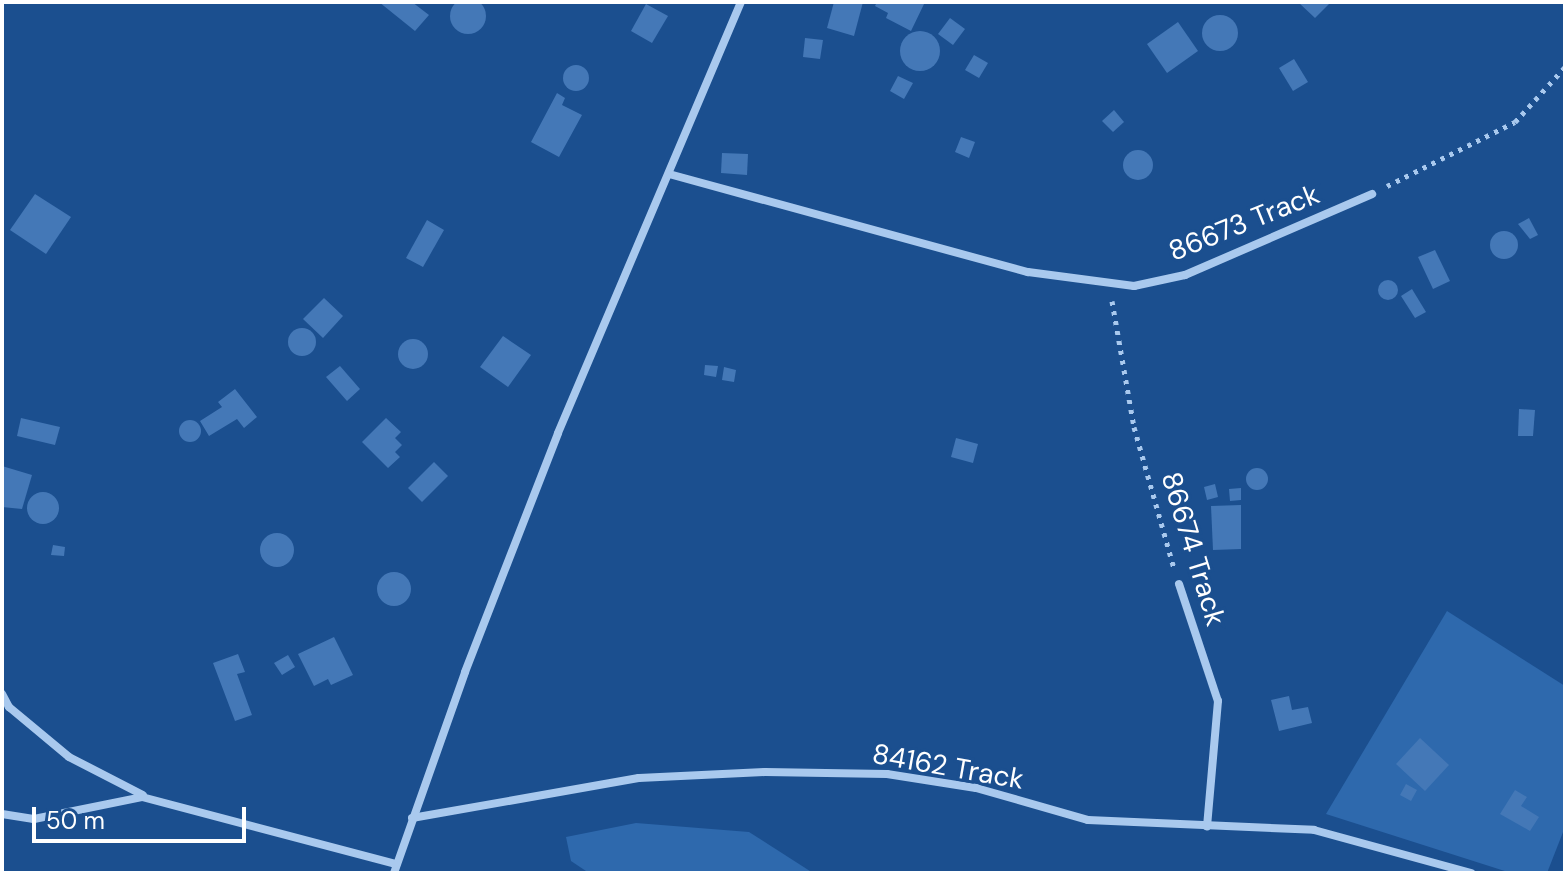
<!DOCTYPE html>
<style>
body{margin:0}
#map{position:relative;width:1567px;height:875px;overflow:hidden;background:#1b4f8f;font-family:"DM Sans",sans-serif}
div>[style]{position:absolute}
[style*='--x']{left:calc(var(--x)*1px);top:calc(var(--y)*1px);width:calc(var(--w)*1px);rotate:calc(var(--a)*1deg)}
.green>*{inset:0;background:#2e69ad}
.building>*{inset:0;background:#4478b7}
.round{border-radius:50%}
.path>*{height:5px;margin-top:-2.5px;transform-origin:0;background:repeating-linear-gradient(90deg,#a9c9ee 0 4px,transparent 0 10px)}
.minor>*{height:8px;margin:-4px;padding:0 4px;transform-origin:4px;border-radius:4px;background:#a9c9ee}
span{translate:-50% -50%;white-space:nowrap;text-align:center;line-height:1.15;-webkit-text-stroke:6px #1b4f8f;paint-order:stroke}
.street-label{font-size:28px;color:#fff}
.frame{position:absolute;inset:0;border:4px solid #fff;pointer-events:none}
.scale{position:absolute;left:32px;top:807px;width:214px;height:36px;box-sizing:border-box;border:4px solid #fff;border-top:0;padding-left:10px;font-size:24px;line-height:28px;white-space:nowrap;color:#fff;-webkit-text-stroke:6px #1b4f8f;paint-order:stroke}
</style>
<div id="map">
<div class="green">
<i style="clip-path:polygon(1447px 611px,1565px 686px,1565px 827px,1547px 873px,1511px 873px,1326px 814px)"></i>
<i style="clip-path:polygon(636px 823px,749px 832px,813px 873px,589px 873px,571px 861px,566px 837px)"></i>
</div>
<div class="building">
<i class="round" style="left:450px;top:-2px;width:36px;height:36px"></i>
<i style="clip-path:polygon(379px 2px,412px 2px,429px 15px,415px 31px)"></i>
<i style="clip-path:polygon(834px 2px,863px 2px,854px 36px,827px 28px)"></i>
<i style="clip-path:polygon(877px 2px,925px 2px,911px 31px,886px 18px,888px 13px,875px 6px)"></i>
<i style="clip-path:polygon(1298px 2px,1331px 2px,1315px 18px)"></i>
<i style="clip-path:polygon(646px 4px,668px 16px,652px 43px,631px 31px)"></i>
<i class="round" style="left:1202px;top:15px;width:36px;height:36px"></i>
<i style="clip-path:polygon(950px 18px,965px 29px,953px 45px,938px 34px)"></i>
<i style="clip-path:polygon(1178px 22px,1198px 51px,1167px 73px,1147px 44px)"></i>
<i class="round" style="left:900px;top:31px;width:40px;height:40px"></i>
<i style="clip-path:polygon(805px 38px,823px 40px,820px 59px,803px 57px)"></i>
<i style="clip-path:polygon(974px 55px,988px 63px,979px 78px,965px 70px)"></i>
<i style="clip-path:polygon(1294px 59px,1308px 82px,1293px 91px,1279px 68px)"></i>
<i class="round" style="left:563px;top:65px;width:26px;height:26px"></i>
<i style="clip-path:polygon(898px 76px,913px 83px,904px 99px,890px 91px)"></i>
<i style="clip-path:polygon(557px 93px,565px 98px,562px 105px,582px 115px,559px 157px,531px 142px)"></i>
<i style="clip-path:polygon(1114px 110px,1124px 122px,1113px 132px,1102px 121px)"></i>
<i style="clip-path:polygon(961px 137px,975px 142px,969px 158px,955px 152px)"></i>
<i class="round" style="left:1123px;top:150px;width:30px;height:30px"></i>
<i style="clip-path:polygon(722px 153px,748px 154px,747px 175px,721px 173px)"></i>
<i style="clip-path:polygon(35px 194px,71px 217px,46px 254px,10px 230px)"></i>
<i style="clip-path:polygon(1529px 218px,1538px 235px,1530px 239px,1518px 224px)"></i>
<i style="clip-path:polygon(427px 220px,444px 230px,423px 267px,406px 258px)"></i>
<i class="round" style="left:1490px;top:231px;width:28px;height:28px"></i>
<i style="clip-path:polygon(1435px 250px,1450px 281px,1433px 289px,1418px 257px)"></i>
<i class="round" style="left:1378px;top:280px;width:20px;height:20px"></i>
<i style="clip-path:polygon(1412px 289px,1426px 312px,1415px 318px,1401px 296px)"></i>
<i style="clip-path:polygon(324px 298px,343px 316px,323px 338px,303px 319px)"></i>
<i class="round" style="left:288px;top:328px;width:28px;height:28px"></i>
<i style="clip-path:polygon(503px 336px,531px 355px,508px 387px,480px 367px)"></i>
<i class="round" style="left:398px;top:339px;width:30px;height:30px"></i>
<i style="clip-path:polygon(705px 365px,718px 366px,716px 377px,704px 375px)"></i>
<i style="clip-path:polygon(340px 366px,360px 389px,347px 401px,326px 377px)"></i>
<i style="clip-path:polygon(724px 367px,736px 370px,734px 382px,722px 380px)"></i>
<i style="clip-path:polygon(235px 389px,257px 417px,244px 428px,237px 419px,209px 436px,200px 421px,222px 407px,218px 402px)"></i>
<i style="clip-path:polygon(1519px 409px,1535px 410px,1533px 436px,1518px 436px)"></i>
<i style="clip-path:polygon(21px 418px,60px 427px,55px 445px,17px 436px)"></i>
<i style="clip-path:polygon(386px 418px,401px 432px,395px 438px,402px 445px,395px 452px,400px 457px,388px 468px,362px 442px)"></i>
<i class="round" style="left:179px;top:420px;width:22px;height:22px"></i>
<i style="clip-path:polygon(956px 438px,978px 444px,973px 463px,951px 457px)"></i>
<i style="clip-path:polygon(434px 462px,448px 476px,422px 502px,408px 488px)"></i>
<i style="clip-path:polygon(2px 466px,32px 475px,22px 509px,2px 507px)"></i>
<i class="round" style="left:1246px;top:468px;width:22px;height:22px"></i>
<i style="clip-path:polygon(1215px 484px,1218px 497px,1207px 500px,1204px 487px)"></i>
<i style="clip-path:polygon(1241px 488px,1241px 500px,1230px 501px,1229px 489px)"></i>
<i class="round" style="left:27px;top:492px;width:32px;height:32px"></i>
<i style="clip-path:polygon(1241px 505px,1241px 549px,1213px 550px,1211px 506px)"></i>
<i class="round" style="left:260px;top:533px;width:34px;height:34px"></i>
<i style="clip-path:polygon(53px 545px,65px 547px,64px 556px,51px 555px)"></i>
<i class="round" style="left:377px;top:572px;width:34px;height:34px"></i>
<i style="clip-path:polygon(334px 637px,353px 675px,331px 685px,328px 679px,314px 686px,298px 654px)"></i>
<i style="clip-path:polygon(238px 654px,245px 672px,237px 674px,252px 715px,235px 721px,213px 663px)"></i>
<i style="clip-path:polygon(288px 655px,295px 667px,282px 675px,274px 663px)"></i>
<i style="clip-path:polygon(1289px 696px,1292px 710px,1308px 707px,1312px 723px,1279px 731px,1271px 700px)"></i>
<i style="clip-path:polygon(1420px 738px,1449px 765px,1425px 791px,1396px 764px)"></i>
<i style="clip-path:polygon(1406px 784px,1417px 790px,1411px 801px,1400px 795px)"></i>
<i style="clip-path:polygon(1515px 790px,1527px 797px,1521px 806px,1539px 817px,1530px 831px,1500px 814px)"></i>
</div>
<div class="path">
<i style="--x:1387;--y:186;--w:143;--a:-26.6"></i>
<i style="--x:1515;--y:122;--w:74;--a:-47.7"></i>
<i style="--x:1112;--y:301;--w:128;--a:80.1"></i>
<i style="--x:1134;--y:427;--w:147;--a:74.2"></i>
</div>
<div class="minor">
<i style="--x:669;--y:174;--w:372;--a:15.3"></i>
<i style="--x:1028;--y:272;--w:107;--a:7.5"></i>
<i style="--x:1134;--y:286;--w:52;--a:-12.2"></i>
<i style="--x:1185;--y:275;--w:204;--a:-23.4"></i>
<i style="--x:1179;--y:584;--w:123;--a:71.6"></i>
<i style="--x:1218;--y:701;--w:126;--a:95"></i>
<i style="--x:2;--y:694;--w:15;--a:62"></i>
<i style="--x:9;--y:707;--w:78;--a:39.8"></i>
<i style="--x:69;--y:757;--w:83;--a:27.2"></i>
<i style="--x:2;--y:814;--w:32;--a:9"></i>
<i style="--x:34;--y:819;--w:110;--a:-11.5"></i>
<i style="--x:142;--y:797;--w:263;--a:14.8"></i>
<i style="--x:412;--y:818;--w:230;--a:-10"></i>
<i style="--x:639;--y:778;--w:126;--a:-2.7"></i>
<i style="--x:765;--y:772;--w:122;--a:0.9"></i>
<i style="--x:887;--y:774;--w:90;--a:8.9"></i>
<i style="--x:976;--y:788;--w:116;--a:15.9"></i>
<i style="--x:1088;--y:820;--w:226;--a:2.5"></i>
<i style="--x:1314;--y:830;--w:163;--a:15.3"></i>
<i style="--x:394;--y:873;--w:213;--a:-70.5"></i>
<i style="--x:465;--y:672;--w:256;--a:-68.7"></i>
<i style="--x:558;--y:433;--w:468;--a:-67"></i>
</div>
<div class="street-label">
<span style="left:1244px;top:223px;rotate:-22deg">86673 Track</span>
<span style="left:1193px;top:549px;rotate:73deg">86674 Track</span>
<span style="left:948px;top:767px;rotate:10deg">84162 Track</span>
</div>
<div class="frame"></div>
<div class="scale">50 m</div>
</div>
